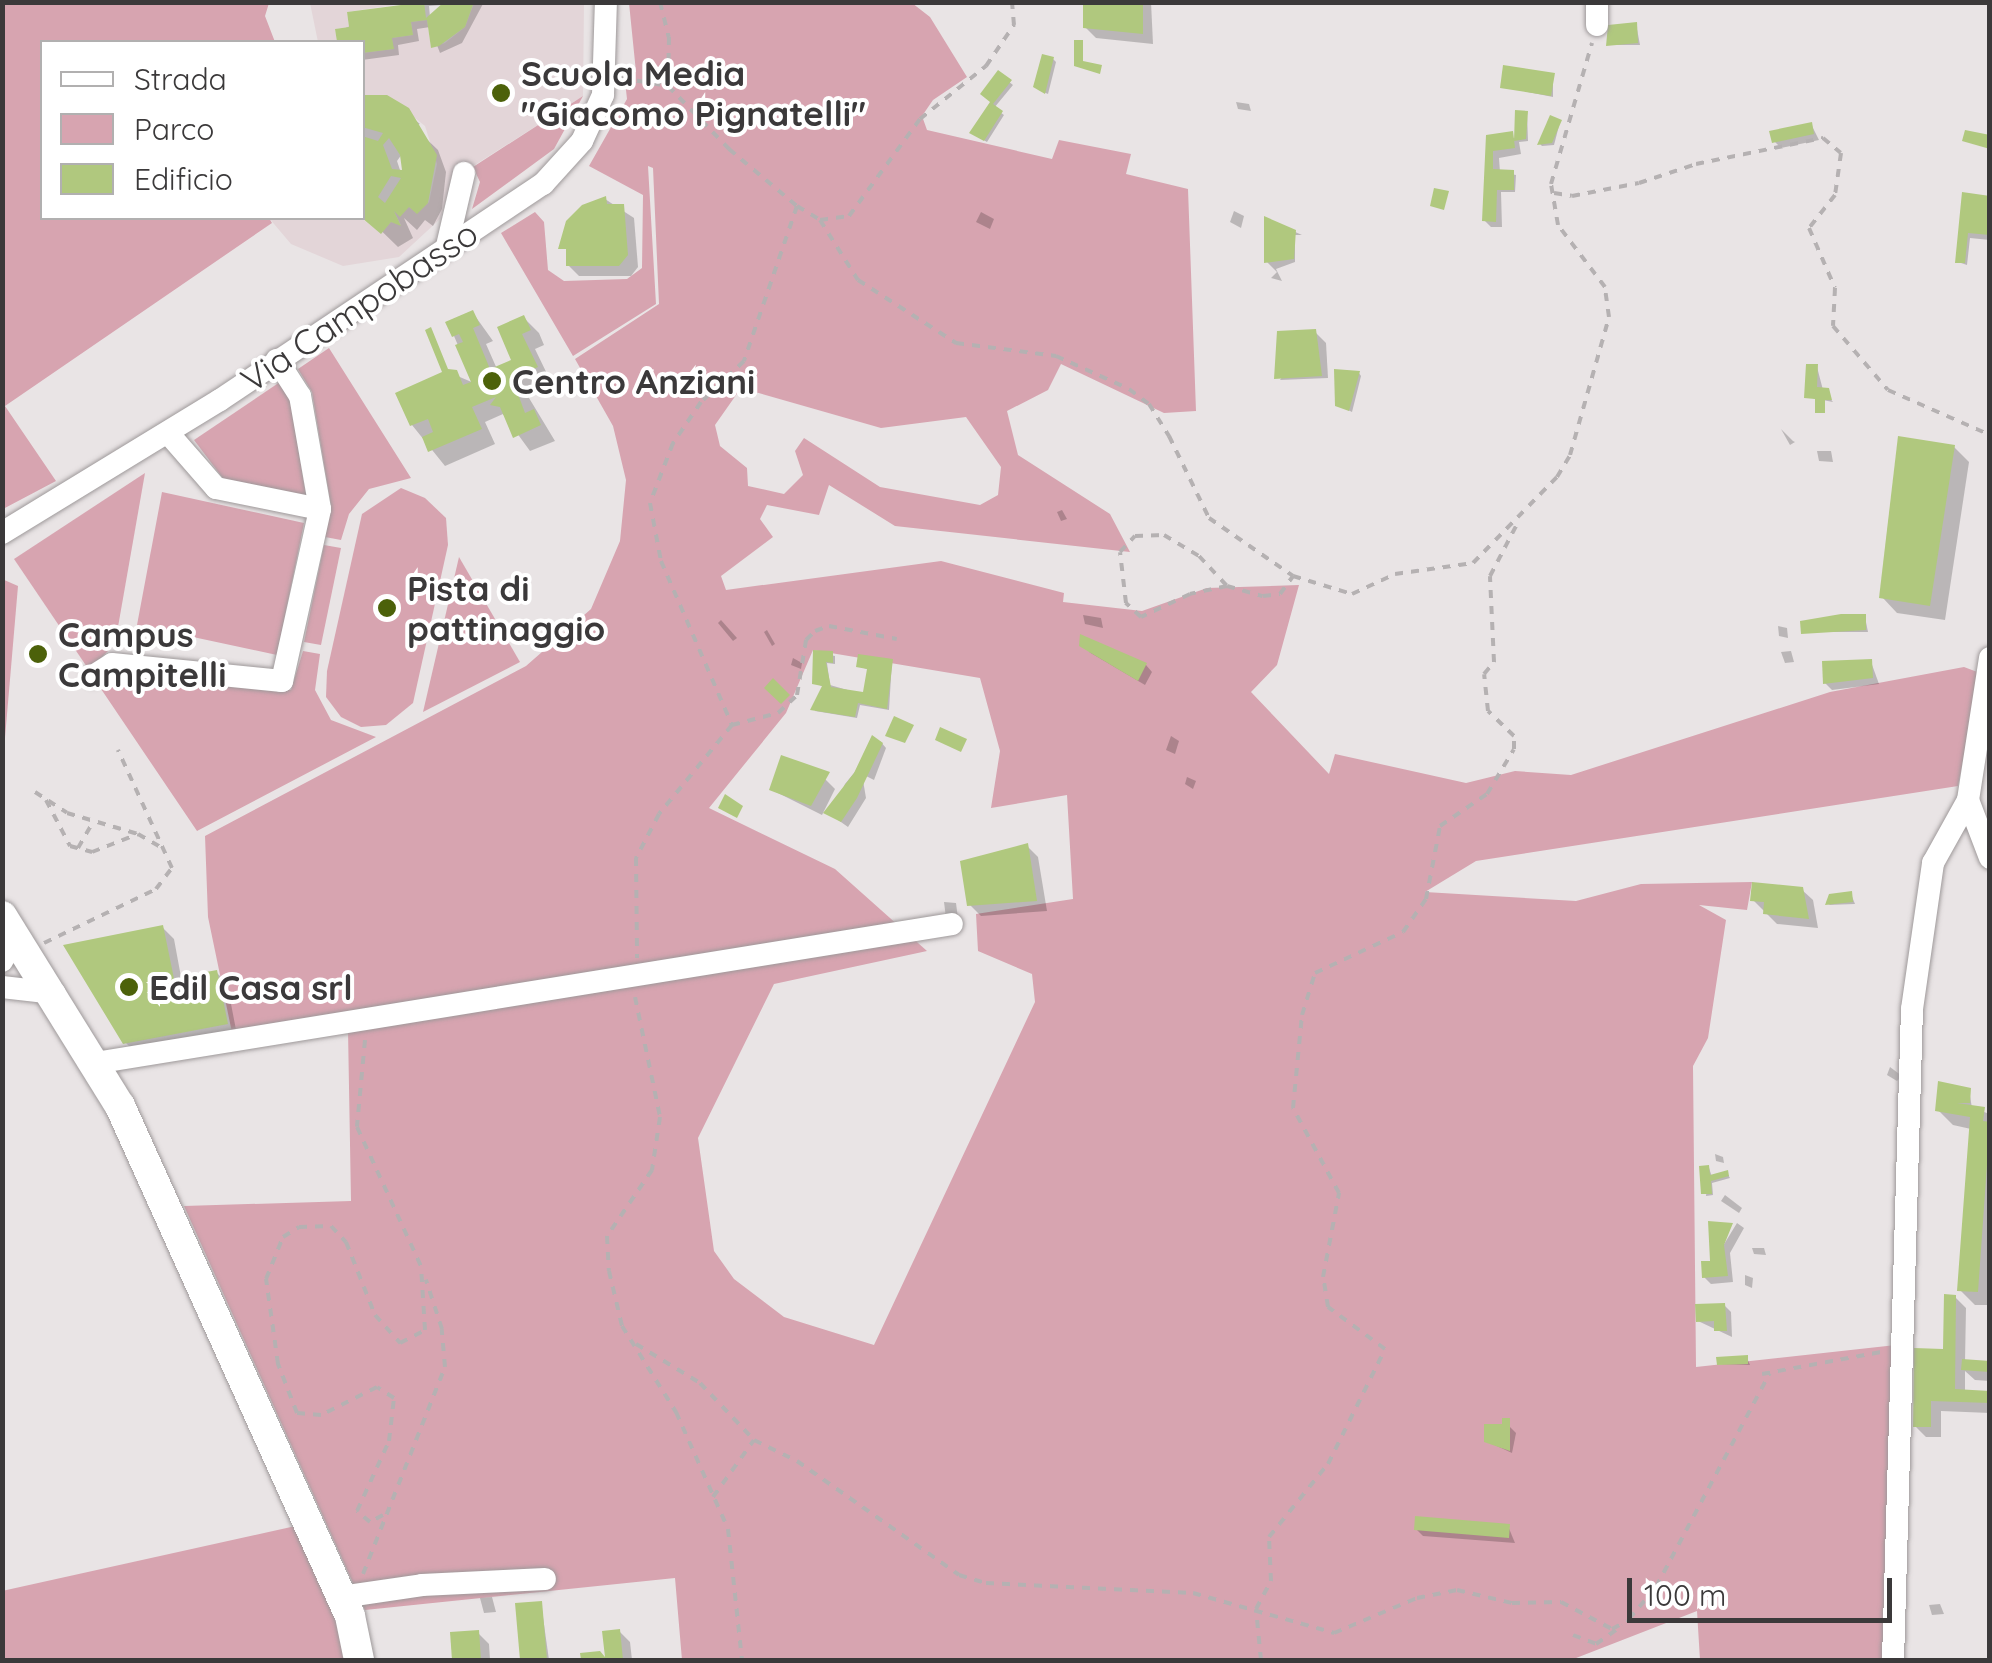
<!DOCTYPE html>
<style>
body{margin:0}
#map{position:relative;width:1992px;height:1663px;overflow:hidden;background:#e9e4e5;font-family:Quicksand,sans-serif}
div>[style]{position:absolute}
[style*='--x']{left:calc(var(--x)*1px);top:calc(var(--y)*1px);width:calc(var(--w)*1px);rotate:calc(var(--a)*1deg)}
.built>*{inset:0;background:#e3d5d8}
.green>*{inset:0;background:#d7a4b0}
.shadow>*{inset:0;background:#0003}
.building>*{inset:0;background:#b0c87e}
.path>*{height:4px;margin-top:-2px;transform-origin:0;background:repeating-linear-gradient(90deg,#b5b1b2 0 8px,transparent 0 16px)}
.roads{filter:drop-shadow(0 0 2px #9e999a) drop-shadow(0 0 2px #9e999a)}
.minor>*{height:22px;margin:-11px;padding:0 11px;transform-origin:11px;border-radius:11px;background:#fff}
.major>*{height:30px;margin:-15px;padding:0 15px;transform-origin:15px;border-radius:15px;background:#fff}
.dots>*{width:28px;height:28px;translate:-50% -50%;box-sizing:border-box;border:5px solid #fff;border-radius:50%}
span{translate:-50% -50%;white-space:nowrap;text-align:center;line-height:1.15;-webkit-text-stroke:8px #fff;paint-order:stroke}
.poi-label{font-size:35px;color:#3b393a;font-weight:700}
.left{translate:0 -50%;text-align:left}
.street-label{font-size:35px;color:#3b393a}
.frame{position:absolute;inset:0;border:5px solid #3b393a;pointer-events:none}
.legend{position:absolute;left:40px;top:40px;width:325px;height:180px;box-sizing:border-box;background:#fff;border:2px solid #b1b0b0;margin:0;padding:12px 18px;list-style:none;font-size:30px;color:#3b393a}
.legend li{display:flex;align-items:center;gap:20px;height:50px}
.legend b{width:50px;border:2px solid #b1b0b0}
.scale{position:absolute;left:1627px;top:1578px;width:265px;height:45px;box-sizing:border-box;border:5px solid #3b393a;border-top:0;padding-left:12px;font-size:30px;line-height:35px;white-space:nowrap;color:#3b393a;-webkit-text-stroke:8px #fff;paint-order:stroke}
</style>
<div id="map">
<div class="built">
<i style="clip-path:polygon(310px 3px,407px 2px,408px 3px,347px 12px,349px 27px,335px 29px,337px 42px,318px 42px)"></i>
<i style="clip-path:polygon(474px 3px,584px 3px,583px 96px,453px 179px,440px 219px,399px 257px,343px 266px,291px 244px,269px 218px,361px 218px,381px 233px,391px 222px,401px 225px,394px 211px,409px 207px,417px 213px,429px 202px,437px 164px,425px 126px,387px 96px,363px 95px,363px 53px,393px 49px,392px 38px,413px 35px,411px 22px,427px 20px,431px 47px,445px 43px,465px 27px)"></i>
</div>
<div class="green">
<i style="clip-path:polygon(3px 2px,269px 3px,265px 16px,275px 42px,42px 42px,42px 218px,269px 218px,272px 223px,5px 406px,56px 481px,3px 509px)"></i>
<i style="clip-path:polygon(evenodd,629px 3px,912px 3px,930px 17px,967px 77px,933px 100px,922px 116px,927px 130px,1052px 159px,1059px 140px,1131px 154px,1126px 174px,1188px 189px,1196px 411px,1164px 413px,1061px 364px,1048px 390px,1007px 411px,1018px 455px,1110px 514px,1130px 552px,895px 526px,829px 485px,819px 515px,767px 505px,760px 519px,773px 537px,721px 576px,726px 590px,941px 561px,1064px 593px,1063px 602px,1142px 611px,1207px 588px,1299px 585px,1277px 665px,1251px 692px,1329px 774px,1335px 754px,1466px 783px,1515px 771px,1571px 775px,1830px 692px,1964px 667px,1980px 673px,1958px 786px,1476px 861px,1425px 892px,1576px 901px,1641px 884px,1752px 882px,1747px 910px,1699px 905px,1726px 920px,1708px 1038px,1693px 1066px,1696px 1367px,1896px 1345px,1888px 1660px,1700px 1660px,1697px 1611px,1571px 1660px,682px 1660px,675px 1578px,365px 1610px,184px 1206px,351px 1201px,348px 1030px,235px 1047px,208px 917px,205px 836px,526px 666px,591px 609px,620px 541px,626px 480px,613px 426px,575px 359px,659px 304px,653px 168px,648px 166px,656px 304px,573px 356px,501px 233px,535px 212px,544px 222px,548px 270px,564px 281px,627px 279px,642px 268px,643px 195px,589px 166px,627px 99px,624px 72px,636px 72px,629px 3px,741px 388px,881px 428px,966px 417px,1001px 467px,998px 495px,980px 505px,880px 487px,804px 438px,795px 451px,803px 475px,784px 494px,748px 486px,747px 468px,720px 446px,715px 425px,741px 388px,629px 3px,813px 650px,980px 678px,1000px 751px,991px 808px,1067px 795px,1073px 899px,976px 914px,978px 951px,1032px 974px,1035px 1002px,874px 1345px,784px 1317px,734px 1279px,714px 1251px,698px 1138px,774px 984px,927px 951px,835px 869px,709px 808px,786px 713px,813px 650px)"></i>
<i style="clip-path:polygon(583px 96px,554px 149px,472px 209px,480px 182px,473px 167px)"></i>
<i style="clip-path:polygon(329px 348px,411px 478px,369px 489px,349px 514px,341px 540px,325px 537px,331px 506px,312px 392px,298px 369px)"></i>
<i style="clip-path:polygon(280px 382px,290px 398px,306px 496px,225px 481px,194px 440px)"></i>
<i style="clip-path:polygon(145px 473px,115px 644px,89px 670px,14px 559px)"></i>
<i style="clip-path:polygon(401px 488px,425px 498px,446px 518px,448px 545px,413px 703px,386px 725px,361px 727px,341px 717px,326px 697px,327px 671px,362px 514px)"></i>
<i style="clip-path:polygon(162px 492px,304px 523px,277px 655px,137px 625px)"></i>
<i style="clip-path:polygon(324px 545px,341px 548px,321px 645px,304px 642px)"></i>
<i style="clip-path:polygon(459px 557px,520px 662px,423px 712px)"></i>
<i style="clip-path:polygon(2px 579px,18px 586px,3px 761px,2px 761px)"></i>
<i style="clip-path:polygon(303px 651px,320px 654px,315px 690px,331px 720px,376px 737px,197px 831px,97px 683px,114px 674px,291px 690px)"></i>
<i style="clip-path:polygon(309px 1523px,362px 1660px,3px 1660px,2px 1591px)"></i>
</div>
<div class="shadow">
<i style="clip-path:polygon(evenodd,410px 2px,484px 2px,462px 43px,440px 53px,430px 27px,417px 29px,419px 41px,398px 45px,399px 55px,362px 60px,362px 42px,340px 42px,338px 31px,410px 2px,442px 5px,430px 17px,429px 6px,442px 5px)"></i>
<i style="clip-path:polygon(1109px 2px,1151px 2px,1153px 44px,1096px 38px,1085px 27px)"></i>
<i style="clip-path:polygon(1636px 24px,1640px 45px,1609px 45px)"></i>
<i style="clip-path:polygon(1053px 59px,1056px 62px,1048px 94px,1039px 90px)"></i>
<i style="clip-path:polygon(999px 74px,1013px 85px,994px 108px,1004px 115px,987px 142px,975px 135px,993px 103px)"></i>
<i style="clip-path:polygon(1553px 76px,1553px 97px,1503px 87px)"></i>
<i style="clip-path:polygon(evenodd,362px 100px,396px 104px,420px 124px,413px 126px,438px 150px,446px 172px,442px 209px,433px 226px,425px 220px,417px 230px,404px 218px,413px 238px,398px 247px,362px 212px,362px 100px,402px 154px,403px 179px,397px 161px,402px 154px)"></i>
<i style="clip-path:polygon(1236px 102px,1249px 104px,1251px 111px,1238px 109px)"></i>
<i style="clip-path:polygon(1527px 113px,1528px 141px,1519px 142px,1521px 154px,1499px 158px,1500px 172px,1516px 175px,1515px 192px,1501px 192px,1502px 227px,1491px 227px,1484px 220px,1489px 137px,1517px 138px)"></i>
<i style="clip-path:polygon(1560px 122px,1554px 145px,1542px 146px,1540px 144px)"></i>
<i style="clip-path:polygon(1811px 124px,1819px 140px,1781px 148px,1774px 141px)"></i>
<i style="clip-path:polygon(1964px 195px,1990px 198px,1990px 240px,1970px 238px,1967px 265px,1958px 262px)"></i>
<i style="clip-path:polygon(605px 199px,634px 218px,638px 267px,631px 276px,579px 276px,568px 265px)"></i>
<i style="clip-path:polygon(1234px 211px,1244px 216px,1241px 228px,1230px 222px)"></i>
<i style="clip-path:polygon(981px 212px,994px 219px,990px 229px,976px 222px)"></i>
<i style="clip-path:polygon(1266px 219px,1302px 235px,1295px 235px,1295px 262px,1276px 269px,1282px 281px,1271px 278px,1277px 272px,1267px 262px)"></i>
<i style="clip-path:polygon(473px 313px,493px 341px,486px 344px,497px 369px,514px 361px,524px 318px,539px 333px,544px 345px,535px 349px,551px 382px,526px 393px,555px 441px,530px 451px,503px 414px,485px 422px,495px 444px,445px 466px,412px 425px,448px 372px,474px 383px,454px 336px)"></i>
<i style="clip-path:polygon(1315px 332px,1326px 343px,1328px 378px,1280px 380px)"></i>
<i style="clip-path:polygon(1817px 367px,1823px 390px,1833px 402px,1807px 397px)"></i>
<i style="clip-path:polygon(1359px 373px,1361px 376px,1352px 412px,1338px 405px)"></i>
<i style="clip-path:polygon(1781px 429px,1793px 441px,1795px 442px,1790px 445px)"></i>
<i style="clip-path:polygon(1954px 447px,1969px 462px,1945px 620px,1897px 613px,1882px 597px)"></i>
<i style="clip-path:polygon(1817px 451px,1831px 451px,1833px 462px,1819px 461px)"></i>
<i style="clip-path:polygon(1062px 510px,1067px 519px,1061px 521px,1057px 512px)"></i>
<i style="clip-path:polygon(1083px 615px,1101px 618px,1103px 628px,1085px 624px)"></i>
<i style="clip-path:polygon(1865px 617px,1868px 632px,1804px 632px)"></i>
<i style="clip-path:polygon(721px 620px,737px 638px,733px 641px,718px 623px)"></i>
<i style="clip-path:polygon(1778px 626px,1787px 628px,1788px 638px,1779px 636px)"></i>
<i style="clip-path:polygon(767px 630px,775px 644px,772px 646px,764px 632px)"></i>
<i style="clip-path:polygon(1791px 651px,1794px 662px,1785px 663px,1781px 652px)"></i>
<i style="clip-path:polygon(815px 652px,835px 656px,835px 664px,827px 663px,830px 685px,865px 695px,869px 670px,859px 666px,892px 661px,889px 710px,860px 705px,857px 718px,815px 711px,824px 687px,815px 683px)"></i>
<i style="clip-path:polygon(1089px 652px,1146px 665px,1152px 672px,1145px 685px)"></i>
<i style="clip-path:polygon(793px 658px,802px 663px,801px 669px,791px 665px)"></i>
<i style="clip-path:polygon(1871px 662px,1879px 684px,1832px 690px,1825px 683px)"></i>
<i style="clip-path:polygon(1171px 736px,1179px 741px,1175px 754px,1166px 750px)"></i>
<i style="clip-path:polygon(880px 741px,886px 748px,874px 780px,862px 774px,866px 798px,848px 827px,831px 815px,845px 784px)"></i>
<i style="clip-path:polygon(1187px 777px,1196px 781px,1193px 789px,1185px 784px)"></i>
<i style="clip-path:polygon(824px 778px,835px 789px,822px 815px,772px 790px)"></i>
<i style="clip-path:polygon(1027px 846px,1038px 857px,1047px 911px,981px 916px,970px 905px)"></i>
<i style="clip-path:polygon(1801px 889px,1813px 900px,1818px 928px,1777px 924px,1753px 900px)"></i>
<i style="clip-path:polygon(1851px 894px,1855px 904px,1828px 905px)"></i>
<i style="clip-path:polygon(944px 902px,956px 903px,958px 919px,946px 918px)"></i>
<i style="clip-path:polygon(163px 928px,174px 939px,186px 1004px,198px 1002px,216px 972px,227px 983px,237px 1035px,137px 1054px,125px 1042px)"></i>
<i style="clip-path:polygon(1890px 1067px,1902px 1076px,1897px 1081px,1887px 1075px)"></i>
<i style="clip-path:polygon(1940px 1083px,1969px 1090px,1972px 1108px,1990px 1114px,1990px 1305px,1975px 1305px,1960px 1290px,1971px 1129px,1953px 1125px,1938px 1110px)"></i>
<i style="clip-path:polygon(1715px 1154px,1723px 1157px,1724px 1163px,1716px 1161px)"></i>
<i style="clip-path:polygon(1709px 1168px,1712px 1177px,1727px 1173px,1730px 1178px,1712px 1183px,1713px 1195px,1706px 1196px)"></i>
<i style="clip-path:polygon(1725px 1195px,1742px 1208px,1739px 1213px,1721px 1201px)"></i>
<i style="clip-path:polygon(1737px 1223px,1744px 1228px,1730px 1253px,1733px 1282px,1711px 1284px,1704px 1277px)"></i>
<i style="clip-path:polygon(1752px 1248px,1764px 1248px,1766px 1255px,1754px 1254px)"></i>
<i style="clip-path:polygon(1745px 1275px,1753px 1278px,1752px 1288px,1745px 1285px)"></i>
<i style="clip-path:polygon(1955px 1297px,1966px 1308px,1965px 1362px,1990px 1363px,1990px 1381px,1975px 1380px,1965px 1371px,1965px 1392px,1990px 1393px,1990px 1413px,1941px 1411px,1941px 1437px,1926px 1437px,1915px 1426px,1946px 1351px)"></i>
<i style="clip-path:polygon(1724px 1305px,1731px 1312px,1732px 1337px,1698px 1321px)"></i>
<i style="clip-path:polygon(1747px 1358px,1750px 1365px,1719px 1364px)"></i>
<i style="clip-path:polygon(1509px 1426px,1516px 1433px,1512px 1453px,1486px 1441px)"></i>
<i style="clip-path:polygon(1508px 1526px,1515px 1543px,1423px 1536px,1416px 1529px)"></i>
<i style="clip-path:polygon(492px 1597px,496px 1612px,484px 1613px,480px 1598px)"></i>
<i style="clip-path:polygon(541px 1603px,549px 1660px,523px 1660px,518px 1606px)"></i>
<i style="clip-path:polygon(1940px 1604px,1944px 1614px,1932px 1615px,1929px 1605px)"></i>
<i style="clip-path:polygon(619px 1631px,630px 1642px,632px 1660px,584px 1660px,583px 1655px,607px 1659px)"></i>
<i style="clip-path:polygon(478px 1633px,489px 1644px,490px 1660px,454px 1660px,453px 1635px)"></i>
</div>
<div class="building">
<i style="clip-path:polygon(424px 2px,426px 18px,444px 2px,474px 2px,465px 27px,439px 46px,431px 48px,427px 20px,411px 22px,413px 35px,392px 38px,394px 49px,362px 53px,362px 42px,337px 42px,335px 29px,349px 27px,347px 12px)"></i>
<i style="clip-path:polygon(1083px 2px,1143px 2px,1143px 34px,1083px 28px)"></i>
<i style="clip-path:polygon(1637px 22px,1638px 43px,1606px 46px,1608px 25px)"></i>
<i style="clip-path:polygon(1074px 40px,1083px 40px,1083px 61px,1102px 65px,1100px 74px,1074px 66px)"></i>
<i style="clip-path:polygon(1042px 54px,1054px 57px,1045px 94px,1033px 87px)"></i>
<i style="clip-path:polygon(1503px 65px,1555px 73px,1551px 96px,1500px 88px)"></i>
<i style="clip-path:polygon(998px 70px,1012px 80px,993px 104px,1003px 111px,984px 141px,969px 133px,990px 102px,980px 94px)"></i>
<i style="clip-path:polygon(evenodd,362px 95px,387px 95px,409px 108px,437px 155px,428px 203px,417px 214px,409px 207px,400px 217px,394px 211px,401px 226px,391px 222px,381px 234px,362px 218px,362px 136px,378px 141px,383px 133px,362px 127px,362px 95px,389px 138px,400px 155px,402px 170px,392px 169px,383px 145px,389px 138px,362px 95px,391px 176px,401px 178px,385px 203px,378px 197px,391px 176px)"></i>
<i style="clip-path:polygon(1515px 110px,1528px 111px,1526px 139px,1514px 141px)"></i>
<i style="clip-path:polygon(1550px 115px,1562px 120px,1552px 143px,1537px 145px)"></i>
<i style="clip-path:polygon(1812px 122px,1814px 134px,1772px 143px,1769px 131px)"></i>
<i style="clip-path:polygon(1965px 130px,1990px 135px,1990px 149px,1962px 141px)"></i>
<i style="clip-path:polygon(1513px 131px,1515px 148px,1493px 151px,1493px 169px,1514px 170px,1514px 190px,1497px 190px,1496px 222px,1482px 221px,1486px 135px)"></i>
<i style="clip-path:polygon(1434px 188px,1449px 191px,1444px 210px,1430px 206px)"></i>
<i style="clip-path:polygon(1962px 192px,1990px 196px,1990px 235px,1968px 233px,1965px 263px,1955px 263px)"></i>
<i style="clip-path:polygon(606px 196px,607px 204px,624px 204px,628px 255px,619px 266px,566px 266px,566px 249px,558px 249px,566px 221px,582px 205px)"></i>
<i style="clip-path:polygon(1264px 216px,1296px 230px,1294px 259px,1264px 263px)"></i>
<i style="clip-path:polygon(473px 310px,480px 325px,473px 328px,490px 369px,511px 360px,497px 327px,524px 315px,531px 330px,522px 334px,538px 367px,512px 378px,525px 413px,534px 409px,541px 425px,513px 438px,500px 407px,490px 405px,496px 397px,472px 407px,482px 429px,428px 452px,422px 437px,433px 432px,428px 419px,410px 426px,395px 393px,442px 372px,425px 330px,431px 327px,448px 369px,457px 370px,463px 385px,471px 382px,455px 345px,463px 342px,459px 334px,452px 337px,445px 322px)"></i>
<i style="clip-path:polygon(1316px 329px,1322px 376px,1274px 379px,1277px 331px)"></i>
<i style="clip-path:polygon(1806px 364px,1818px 364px,1817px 387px,1829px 388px,1832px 400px,1825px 400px,1825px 413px,1815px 413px,1815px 399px,1804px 398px)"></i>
<i style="clip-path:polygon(1334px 369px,1360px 371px,1349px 411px,1335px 406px)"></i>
<i style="clip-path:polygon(1898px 436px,1955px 445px,1930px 606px,1879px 598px)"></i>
<i style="clip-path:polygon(1841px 614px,1866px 614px,1866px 630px,1801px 634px,1800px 621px)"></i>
<i style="clip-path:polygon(1080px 634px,1147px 663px,1138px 681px,1079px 646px)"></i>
<i style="clip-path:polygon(813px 650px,833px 651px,833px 663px,826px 662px,831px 687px,863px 692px,867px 669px,856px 667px,858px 654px,893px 659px,887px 709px,858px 703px,855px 717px,810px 710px,822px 686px,812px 684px)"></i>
<i style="clip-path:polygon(1872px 659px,1873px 678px,1823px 684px,1822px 661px)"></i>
<i style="clip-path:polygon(773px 678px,790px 695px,781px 704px,764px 688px)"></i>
<i style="clip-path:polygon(894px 716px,914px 725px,905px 743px,885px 736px)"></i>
<i style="clip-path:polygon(940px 727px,967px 739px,961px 752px,935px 740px)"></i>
<i style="clip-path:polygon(872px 735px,883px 743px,857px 798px,841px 822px,823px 813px,854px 773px)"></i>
<i style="clip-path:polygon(781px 755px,830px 772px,811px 806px,769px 790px)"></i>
<i style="clip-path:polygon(725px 794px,743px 806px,737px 818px,718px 808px)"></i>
<i style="clip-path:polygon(1028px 843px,1037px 901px,967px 906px,960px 861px)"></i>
<i style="clip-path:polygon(1752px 882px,1803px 887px,1809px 919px,1763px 914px,1764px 902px,1750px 901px)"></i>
<i style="clip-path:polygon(1852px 891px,1853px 902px,1825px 905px,1829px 894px)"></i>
<i style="clip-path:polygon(163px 925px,179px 1003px,195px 1000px,190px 975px,217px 970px,228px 1024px,123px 1044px,63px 945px)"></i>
<i style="clip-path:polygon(1938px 1081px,1971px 1088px,1970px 1103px,1957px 1103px,1985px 1107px,1983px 1121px,1990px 1122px,1978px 1292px,1957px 1291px,1970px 1117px,1935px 1111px)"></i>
<i style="clip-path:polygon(1709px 1165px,1710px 1175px,1728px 1170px,1729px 1176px,1711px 1181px,1712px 1194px,1701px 1194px,1699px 1166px)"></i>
<i style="clip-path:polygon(1708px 1221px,1733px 1223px,1724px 1245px,1728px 1276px,1702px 1278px,1701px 1261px,1710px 1261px)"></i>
<i style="clip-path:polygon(1944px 1294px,1956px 1295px,1955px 1389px,1990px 1391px,1990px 1403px,1931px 1401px,1931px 1427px,1913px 1427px,1914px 1348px,1943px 1349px)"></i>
<i style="clip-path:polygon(1725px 1303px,1727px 1331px,1714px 1331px,1714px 1321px,1696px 1322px,1695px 1304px)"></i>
<i style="clip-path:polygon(1748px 1355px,1748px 1364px,1717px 1365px,1716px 1357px)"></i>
<i style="clip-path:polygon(1962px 1359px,1990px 1361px,1990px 1372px,1961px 1370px)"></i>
<i style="clip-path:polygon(1502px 1418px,1510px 1418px,1510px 1451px,1484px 1442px,1484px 1424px,1502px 1424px)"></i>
<i style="clip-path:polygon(1415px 1516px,1510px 1524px,1509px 1538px,1414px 1530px)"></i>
<i style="clip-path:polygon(542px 1601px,547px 1660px,520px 1660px,515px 1603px)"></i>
<i style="clip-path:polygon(620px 1629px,623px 1660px,581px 1660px,580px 1653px,600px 1651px,605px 1657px,602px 1631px)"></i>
<i style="clip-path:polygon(479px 1630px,481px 1660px,452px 1660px,450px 1632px)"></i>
</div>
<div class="path">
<i style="--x:660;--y:2;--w:36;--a:76"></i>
<i style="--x:669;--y:37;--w:49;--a:91.2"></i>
<i style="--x:621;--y:78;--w:48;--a:9.7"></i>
<i style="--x:668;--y:86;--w:88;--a:45.9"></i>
<i style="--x:729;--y:149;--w:89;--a:40"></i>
<i style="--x:797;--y:206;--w:164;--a:108.9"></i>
<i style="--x:744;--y:361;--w:59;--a:136.4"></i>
<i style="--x:701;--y:402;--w:50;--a:124.3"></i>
<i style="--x:673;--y:443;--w:64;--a:111"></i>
<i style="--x:650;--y:503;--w:59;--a:79.3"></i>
<i style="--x:661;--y:561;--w:179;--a:66.6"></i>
<i style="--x:732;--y:725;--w:115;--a:129.4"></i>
<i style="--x:659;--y:814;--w:50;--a:117.6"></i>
<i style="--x:636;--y:858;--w:100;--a:89.4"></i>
<i style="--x:1554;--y:193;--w:18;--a:9"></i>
<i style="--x:1572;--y:196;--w:68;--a:-11"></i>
<i style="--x:1639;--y:183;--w:60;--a:-18.4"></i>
<i style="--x:1696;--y:164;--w:130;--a:-11.6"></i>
<i style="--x:1823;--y:138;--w:23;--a:40"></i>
<i style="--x:1841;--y:153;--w:42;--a:98.1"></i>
<i style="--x:1835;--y:195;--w:42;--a:128.2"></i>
<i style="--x:1809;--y:228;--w:65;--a:66.6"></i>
<i style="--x:1835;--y:288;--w:38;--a:93"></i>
<i style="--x:1833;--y:326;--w:84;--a:49.3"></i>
<i style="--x:1888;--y:390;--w:111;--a:23.8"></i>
<i style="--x:797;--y:206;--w:27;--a:31"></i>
<i style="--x:820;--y:220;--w:71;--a:57.7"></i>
<i style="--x:858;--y:280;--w:117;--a:32.7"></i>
<i style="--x:956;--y:343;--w:101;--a:7.4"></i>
<i style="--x:1056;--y:356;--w:80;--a:24.3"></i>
<i style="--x:1129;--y:389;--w:25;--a:37"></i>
<i style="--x:1149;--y:404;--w:38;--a:58"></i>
<i style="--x:1169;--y:436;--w:91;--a:64"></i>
<i style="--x:1209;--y:518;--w:102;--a:34.6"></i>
<i style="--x:1293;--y:576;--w:62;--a:17"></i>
<i style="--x:1352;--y:594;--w:47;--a:-24.9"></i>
<i style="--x:1395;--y:574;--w:79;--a:-8"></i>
<i style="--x:1473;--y:563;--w:120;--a:-45.7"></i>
<i style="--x:1557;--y:477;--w:26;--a:-59"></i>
<i style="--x:1570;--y:455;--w:143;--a:-74.2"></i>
<i style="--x:1609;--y:317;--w:30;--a:-98"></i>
<i style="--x:1605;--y:287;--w:78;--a:-127.2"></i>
<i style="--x:1558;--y:225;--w:42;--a:-99.7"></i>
<i style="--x:1551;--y:184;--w:147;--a:-73.8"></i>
<i style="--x:820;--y:220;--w:29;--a:-8"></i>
<i style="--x:849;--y:216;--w:120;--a:-53.8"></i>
<i style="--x:920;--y:119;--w:85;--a:-38.8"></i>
<i style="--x:986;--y:66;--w:50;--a:-55.7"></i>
<i style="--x:1014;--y:25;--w:23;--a:-95"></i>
<i style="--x:1227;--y:586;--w:38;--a:168"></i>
<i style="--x:1190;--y:594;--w:54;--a:154.9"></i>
<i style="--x:1141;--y:617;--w:21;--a:-137"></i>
<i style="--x:1126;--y:603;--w:51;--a:-96.7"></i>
<i style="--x:1120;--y:552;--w:22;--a:-47"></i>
<i style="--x:1135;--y:536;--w:29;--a:-2"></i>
<i style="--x:1164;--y:535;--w:41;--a:31"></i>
<i style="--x:1199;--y:556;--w:41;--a:47"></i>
<i style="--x:1227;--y:586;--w:37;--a:16"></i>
<i style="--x:1263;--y:596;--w:17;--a:-7"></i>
<i style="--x:1280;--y:594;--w:22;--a:-54"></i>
<i style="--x:732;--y:725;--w:48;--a:-14.6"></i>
<i style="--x:778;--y:713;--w:26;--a:-43"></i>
<i style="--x:797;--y:695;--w:56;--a:-80.7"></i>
<i style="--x:806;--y:640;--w:13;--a:-45"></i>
<i style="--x:815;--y:631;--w:15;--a:-20"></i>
<i style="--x:829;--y:626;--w:69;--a:10.8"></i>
<i style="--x:35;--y:792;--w:38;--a:33"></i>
<i style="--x:67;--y:813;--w:74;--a:16.5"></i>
<i style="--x:138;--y:834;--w:30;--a:30"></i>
<i style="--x:46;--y:800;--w:52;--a:62.4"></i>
<i style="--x:70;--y:846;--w:23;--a:15"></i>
<i style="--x:92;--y:852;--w:49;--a:-21.4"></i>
<i style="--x:78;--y:848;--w:30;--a:-60"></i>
<i style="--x:44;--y:943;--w:124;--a:-25.7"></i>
<i style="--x:156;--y:889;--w:26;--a:-53"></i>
<i style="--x:172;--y:868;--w:130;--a:-114.6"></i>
<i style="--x:635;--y:997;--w:123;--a:78.2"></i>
<i style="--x:660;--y:1117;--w:54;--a:98.6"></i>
<i style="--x:652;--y:1170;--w:80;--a:124.3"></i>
<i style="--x:607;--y:1236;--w:35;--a:87"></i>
<i style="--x:609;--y:1271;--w:57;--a:76.7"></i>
<i style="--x:622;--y:1326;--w:102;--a:57.9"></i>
<i style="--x:676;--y:1412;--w:128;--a:66"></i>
<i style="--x:728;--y:1529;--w:132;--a:83.9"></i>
<i style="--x:365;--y:1040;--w:87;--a:95.3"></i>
<i style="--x:357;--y:1127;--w:153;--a:65.3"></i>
<i style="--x:636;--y:1344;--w:75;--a:31.4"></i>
<i style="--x:700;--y:1383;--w:79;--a:46.5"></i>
<i style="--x:754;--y:1440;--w:48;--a:26"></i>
<i style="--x:797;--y:1461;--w:198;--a:35.1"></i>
<i style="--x:959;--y:1575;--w:28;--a:17"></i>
<i style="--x:986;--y:1583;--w:207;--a:2.8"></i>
<i style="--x:1193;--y:1593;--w:147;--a:15.8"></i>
<i style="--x:1334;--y:1633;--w:90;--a:-22.9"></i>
<i style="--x:1417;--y:1598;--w:41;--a:-11.3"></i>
<i style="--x:1457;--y:1590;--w:57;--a:13.3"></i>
<i style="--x:1512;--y:1603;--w:49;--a:-1.2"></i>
<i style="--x:1561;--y:1602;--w:58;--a:27.9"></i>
<i style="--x:1612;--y:1629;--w:17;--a:-28"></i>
<i style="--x:1762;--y:1374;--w:121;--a:-10.5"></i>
<i style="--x:713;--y:1497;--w:70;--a:-54.3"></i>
<i style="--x:383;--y:1515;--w:15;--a:152"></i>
<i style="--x:370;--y:1522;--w:17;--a:-140"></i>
<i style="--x:357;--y:1511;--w:77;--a:-65.4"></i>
<i style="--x:389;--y:1441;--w:43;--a:-83.4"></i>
<i style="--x:394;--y:1398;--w:20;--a:-147"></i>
<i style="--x:377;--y:1387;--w:63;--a:153.4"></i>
<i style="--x:321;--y:1415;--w:24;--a:-175"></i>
<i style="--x:297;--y:1413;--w:53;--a:-111.2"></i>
<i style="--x:278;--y:1364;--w:86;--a:-98"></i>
<i style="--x:266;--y:1279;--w:45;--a:-68"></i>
<i style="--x:283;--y:1237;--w:19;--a:-32"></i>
<i style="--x:299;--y:1227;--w:32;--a:-2"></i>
<i style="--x:331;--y:1226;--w:22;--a:47"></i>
<i style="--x:346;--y:1242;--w:79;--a:68.3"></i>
<i style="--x:375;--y:1315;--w:38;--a:48"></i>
<i style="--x:400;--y:1343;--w:28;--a:-27"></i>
<i style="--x:425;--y:1330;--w:63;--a:-93.6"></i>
<i style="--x:363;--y:1574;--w:223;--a:-68.4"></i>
<i style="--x:445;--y:1367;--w:38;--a:-95"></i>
<i style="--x:442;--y:1329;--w:52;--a:-108.1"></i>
<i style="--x:1629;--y:1619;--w:42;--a:-49.8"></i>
<i style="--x:1656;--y:1587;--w:242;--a:-62"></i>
<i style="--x:1573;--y:1635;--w:25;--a:21"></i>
<i style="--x:1596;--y:1644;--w:32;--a:-35"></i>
<i style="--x:1261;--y:1660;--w:51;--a:-95.6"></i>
<i style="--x:1256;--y:1609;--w:32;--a:-62"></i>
<i style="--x:1271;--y:1581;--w:44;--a:-92.6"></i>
<i style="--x:1269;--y:1537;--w:94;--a:-51.1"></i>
<i style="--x:1328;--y:1464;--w:128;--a:-63.6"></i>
<i style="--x:1385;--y:1349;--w:71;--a:-143.6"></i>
<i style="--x:1328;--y:1307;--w:30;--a:-99"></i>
<i style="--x:1323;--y:1277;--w:86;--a:-79.2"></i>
<i style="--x:1339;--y:1193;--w:97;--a:-118.4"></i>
<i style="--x:1293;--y:1108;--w:93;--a:-84.5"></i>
<i style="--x:1302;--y:1015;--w:44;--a:-72.8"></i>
<i style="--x:1315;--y:973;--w:97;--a:-25"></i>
<i style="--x:1403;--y:932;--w:40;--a:-55.1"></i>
<i style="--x:1426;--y:899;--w:74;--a:-79.1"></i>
<i style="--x:1440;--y:826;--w:57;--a:-34.2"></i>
<i style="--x:1487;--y:794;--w:52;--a:-59"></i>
<i style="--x:1514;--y:749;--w:13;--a:-90"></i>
<i style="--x:1514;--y:736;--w:36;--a:-136"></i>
<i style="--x:1488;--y:711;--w:37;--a:-96"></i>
<i style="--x:1484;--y:674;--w:16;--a:-50"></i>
<i style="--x:1494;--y:662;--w:86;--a:-92.7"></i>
<i style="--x:1490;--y:576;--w:56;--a:-62.5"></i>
</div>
<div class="roads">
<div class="minor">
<i style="--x:1597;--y:25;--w:23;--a:-90"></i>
<i style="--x:447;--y:246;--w:75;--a:-76.9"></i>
<i style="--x:168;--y:433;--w:73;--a:48.9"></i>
<i style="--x:216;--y:488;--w:106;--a:11.4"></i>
<i style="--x:2;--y:533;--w:255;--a:-31.4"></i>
<i style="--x:220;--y:400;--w:389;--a:-33.8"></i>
<i style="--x:543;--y:184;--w:58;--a:-47.8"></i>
<i style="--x:582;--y:141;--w:51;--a:-65.5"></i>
<i style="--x:603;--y:95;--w:93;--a:-88.2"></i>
<i style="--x:1990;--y:658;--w:144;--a:98.8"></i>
<i style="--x:1968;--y:800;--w:62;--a:69.2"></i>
<i style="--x:93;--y:676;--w:22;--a:-32"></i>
<i style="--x:112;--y:664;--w:171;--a:5.7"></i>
<i style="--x:282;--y:681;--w:176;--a:-77.5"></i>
<i style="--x:320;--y:509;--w:115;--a:-100"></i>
<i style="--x:300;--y:396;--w:43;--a:-122.6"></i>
<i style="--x:2;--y:961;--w:30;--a:-60"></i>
<i style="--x:2;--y:987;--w:53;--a:6.5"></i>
<i style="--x:95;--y:1063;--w:868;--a:-9.21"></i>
<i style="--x:341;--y:1597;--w:82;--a:-8.4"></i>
<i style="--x:422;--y:1585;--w:123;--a:-2.8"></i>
<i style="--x:1893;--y:1660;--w:651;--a:-88.33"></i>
<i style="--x:1912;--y:1009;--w:148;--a:-81.8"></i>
<i style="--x:1933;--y:863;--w:72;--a:-60.9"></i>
</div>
<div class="major">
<i style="--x:2;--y:916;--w:224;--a:58.2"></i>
<i style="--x:120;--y:1106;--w:559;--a:65.73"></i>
<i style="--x:350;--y:1616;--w:45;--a:78.4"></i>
</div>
</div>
<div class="dots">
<i style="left:501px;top:93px;background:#4c610a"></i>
<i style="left:492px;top:381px;background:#4c610a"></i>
<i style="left:387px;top:608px;background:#4c610a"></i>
<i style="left:38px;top:654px;background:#4c610a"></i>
<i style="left:129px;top:987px;background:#4c610a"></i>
</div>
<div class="poi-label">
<span class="left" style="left:521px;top:93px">Scuola Media<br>"Giacomo Pignatelli"</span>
<span class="left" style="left:512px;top:381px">Centro Anziani</span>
<span class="left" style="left:407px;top:608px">Pista di<br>pattinaggio</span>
<span class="left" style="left:58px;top:654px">Campus<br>Campitelli</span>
<span class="left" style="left:149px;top:987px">Edil Casa srl</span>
</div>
<div class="street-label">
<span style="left:359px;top:306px;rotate:-34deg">Via Campobasso</span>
</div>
<div class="frame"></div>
<ul class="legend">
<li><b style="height:12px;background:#fff"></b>Strada</li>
<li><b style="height:28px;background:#d7a4b0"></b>Parco</li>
<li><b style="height:28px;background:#b0c87e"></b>Edificio</li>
</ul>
<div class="scale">100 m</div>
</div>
